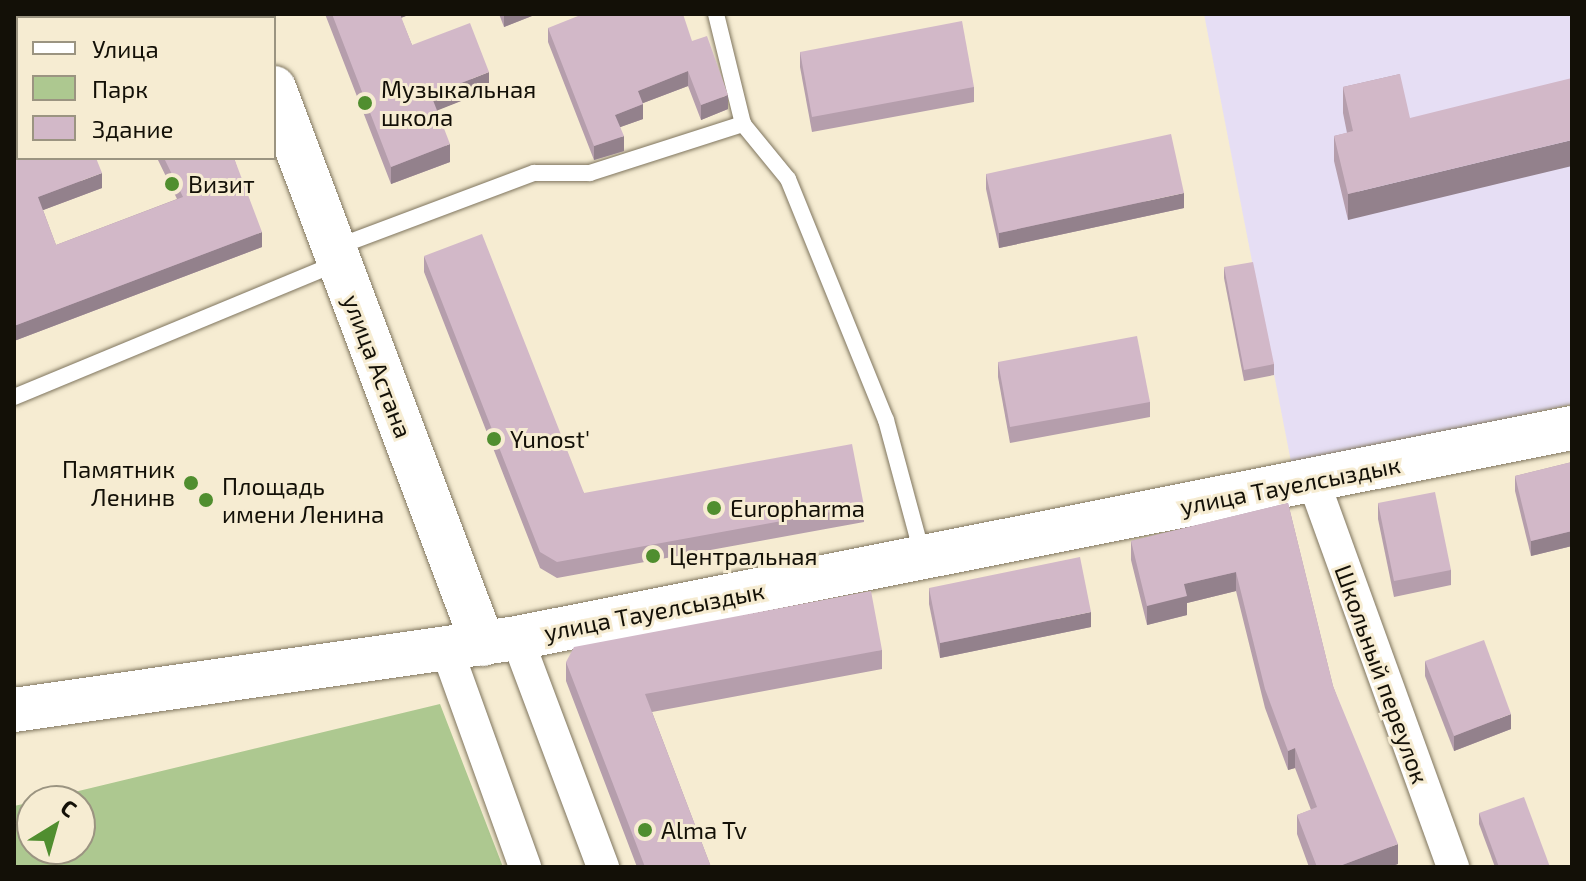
<!DOCTYPE html>
<meta charset="utf-8">
<style>
body{margin:0}
#map{position:relative;width:1586px;height:881px;overflow:hidden;background:#f6ecd2;font-family:"Exo 2",sans-serif}
div>[style]{position:absolute}
[style*='--x']{left:calc(var(--x)*1px);top:calc(var(--y)*1px);width:calc(var(--w)*1px);rotate:calc(var(--a)*1deg)}
.medical>*{inset:0;background:#e6def4}
.green>*{inset:0;background:#adc890}
.roads{filter:drop-shadow(0 0 2px #7f755e) drop-shadow(0 0 2px #7f755e)}
.lane>*{height:16px;margin:-8px;padding:0 8px;transform-origin:8px;border-radius:8px;background:#fff}
.street>*{height:32px;margin:-16px;padding:0 16px;transform-origin:16px;border-radius:16px;background:#fff}
.secondary>*{height:44px;margin:-22px;padding:0 22px;transform-origin:22px;border-radius:22px;background:#fff}
.wall>*{inset:0;background:#b59eac}
.shaded-wall>*{inset:0;background:#93818c}
.building>*{inset:0;background:#d2b8c8}
.dots>*{width:22px;height:22px;translate:-50% -50%;box-sizing:border-box;border:4px solid #f6ecd2;border-radius:50%}
span{translate:-50% -50%;white-space:nowrap;text-align:center;line-height:1.15;-webkit-text-stroke:6px #f6ecd2;paint-order:stroke}
.poi-label{font-size:24px;color:#131007}
.left{translate:0 -50%;text-align:left}
.right{translate:-100% -50%;text-align:right}
.street-label{font-size:24px;color:#131007}
.frame{position:absolute;inset:0;border:16px solid #131007;pointer-events:none}
.legend{position:absolute;left:16px;top:16px;width:260px;height:144px;box-sizing:border-box;background:#f6ecd2;border:2px solid #9b9481;margin:0;padding:10px 14px;list-style:none;font-size:24px;color:#131007}
.legend li{display:flex;align-items:center;gap:16px;height:40px}
.legend b{width:40px;border:2px solid #9b9481}
.north{position:absolute;left:16px;top:785px;width:80px;height:80px;box-sizing:border-box;background:#f6ecd2;border:2px solid #9b9481;border-radius:50%;rotate:37deg;font-size:22px;font-weight:700;line-height:32px;text-align:center;color:#131007}
.north::after{content:'';display:block;margin:auto;width:28px;height:36px;background:#508e2f;clip-path:polygon(50% 0,100% 100%,50% 72%,0 100%)}
</style>
<div id="map">
<div class="medical">
<i style="clip-path:polygon(1204px 14px,1572px 14px,1572px 404px,1292px 467px)"></i>
</div>
<div class="green">
<i style="clip-path:polygon(440px 704px,503px 867px,14px 867px,14px 806px,32px 802px,32px 849px,80px 849px,80px 801px,37px 801px)"></i>
</div>
<div class="roads">
<div class="lane">
<i style="--x:716;--y:14;--w:113;--a:76.2"></i>
<i style="--x:743;--y:124;--w:71;--a:50.7"></i>
<i style="--x:788;--y:179;--w:260;--a:67.9"></i>
<i style="--x:886;--y:420;--w:142;--a:74.9"></i>
<i style="--x:334;--y:248;--w:214;--a:-20.6"></i>
<i style="--x:534;--y:173;--w:56;--a:0"></i>
<i style="--x:590;--y:173;--w:161;--a:-17.8"></i>
<i style="--x:14;--y:397;--w:351;--a:-22.5"></i>
</div>
<div class="street">
<i style="--x:1313;--y:480;--w:412;--a:70.1"></i>
<i style="--x:517;--y:638;--w:245;--a:69.4"></i>
<i style="--x:447;--y:650;--w:231;--a:70.2"></i>
</div>
<div class="secondary">
<i style="--x:246;--y:14;--w:4;--a:63"></i>
<i style="--x:274;--y:88;--w:594;--a:69.4"></i>
<i style="--x:14;--y:710;--w:508;--a:-8.15"></i>
<i style="--x:517;--y:638;--w:1076;--a:-11.26"></i>
</div>
</div>
<div class="wall">
<i style="clip-path:polygon(95px 14px,176px 14px,177px 18px,96px 18px)"></i>
<i style="clip-path:polygon(325px 14px,411px 14px,401px 18px,412px 45px,489px 90px,437px 110px,450px 162px,391px 184px)"></i>
<i style="clip-path:polygon(499px 14px,537px 14px,504px 27px)"></i>
<i style="clip-path:polygon(548px 28px,692px 41px,728px 109px,701px 120px,688px 86px,643px 103px,643px 119px,620px 127px,624px 151px,594px 160px,548px 42px)"></i>
<i style="clip-path:polygon(800px 52px,974px 87px,974px 102px,812px 132px,800px 67px)"></i>
<i style="clip-path:polygon(1400px 74px,1348px 220px,1334px 161px,1334px 136px,1347px 133px,1343px 113px,1343px 87px)"></i>
<i style="clip-path:polygon(14px 136px,18px 158px,102px 188px,43px 210px,56px 245px,177px 199px,157px 158px,234px 158px,262px 247px,14px 341px)"></i>
<i style="clip-path:polygon(986px 174px,1184px 208px,999px 248px,986px 189px)"></i>
<i style="clip-path:polygon(424px 256px,584px 493px,864px 506px,864px 522px,557px 578px,540px 568px,424px 272px)"></i>
<i style="clip-path:polygon(1224px 267px,1274px 364px,1274px 375px,1244px 381px,1224px 278px)"></i>
<i style="clip-path:polygon(998px 362px,1150px 402px,1150px 417px,1010px 443px,998px 377px)"></i>
<i style="clip-path:polygon(1572px 462px,1572px 546px,1531px 556px,1515px 491px,1515px 476px)"></i>
<i style="clip-path:polygon(1288px 503px,1333px 686px,1398px 864px,1389px 867px,1309px 867px,1297px 834px,1297px 815px,1311px 810px,1295px 768px,1288px 770px,1265px 708px,1236px 591px,1187px 603px,1187px 615px,1147px 625px,1131px 560px,1131px 541px)"></i>
<i style="clip-path:polygon(1378px 503px,1451px 570px,1451px 585px,1394px 597px,1378px 519px)"></i>
<i style="clip-path:polygon(929px 588px,1091px 627px,940px 658px,929px 604px)"></i>
<i style="clip-path:polygon(882px 650px,882px 669px,652px 712px,711px 867px,637px 867px,566px 681px,566px 662px)"></i>
<i style="clip-path:polygon(1425px 661px,1511px 729px,1454px 751px,1425px 676px)"></i>
<i style="clip-path:polygon(1479px 813px,1550px 867px,1495px 867px,1479px 824px)"></i>
</div>
<div class="shaded-wall">
<i style="clip-path:polygon(23px 14px,63px 14px,52px 18px,18px 18px,18px 31px,14px 33px,14px 17px)"></i>
<i style="clip-path:polygon(395px 14px,411px 14px,395px 20px)"></i>
<i style="clip-path:polygon(504px 14px,537px 14px,504px 27px)"></i>
<i style="clip-path:polygon(688px 71px,688px 86px,638px 105px,638px 91px)"></i>
<i style="clip-path:polygon(489px 72px,489px 90px,431px 113px,431px 95px)"></i>
<i style="clip-path:polygon(728px 95px,728px 109px,701px 120px,701px 105px)"></i>
<i style="clip-path:polygon(643px 104px,643px 119px,615px 129px,615px 115px)"></i>
<i style="clip-path:polygon(624px 136px,624px 151px,594px 160px,594px 146px)"></i>
<i style="clip-path:polygon(1572px 140px,1572px 166px,1348px 220px,1348px 194px)"></i>
<i style="clip-path:polygon(450px 144px,450px 162px,391px 184px,391px 167px)"></i>
<i style="clip-path:polygon(102px 173px,102px 188px,38px 212px,38px 197px)"></i>
<i style="clip-path:polygon(1184px 193px,1184px 208px,999px 248px,999px 233px)"></i>
<i style="clip-path:polygon(262px 232px,262px 247px,14px 341px,14px 326px)"></i>
<i style="clip-path:polygon(1572px 531px,1572px 546px,1531px 556px,1531px 541px)"></i>
<i style="clip-path:polygon(1236px 572px,1236px 591px,1187px 603px,1187px 615px,1147px 625px,1147px 606px,1184px 584px)"></i>
<i style="clip-path:polygon(1091px 612px,1091px 627px,940px 658px,940px 643px)"></i>
<i style="clip-path:polygon(1511px 714px,1511px 729px,1454px 751px,1454px 736px)"></i>
<i style="clip-path:polygon(1295px 748px,1295px 768px,1288px 770px,1288px 751px)"></i>
<i style="clip-path:polygon(1398px 844px,1398px 864px,1389px 867px,1337px 867px)"></i>
</div>
<div class="building">
<i style="clip-path:polygon(101px 14px,176px 14px,177px 18px,102px 18px)"></i>
<i style="clip-path:polygon(332px 14px,400px 14px,412px 45px,470px 23px,489px 72px,431px 95px,450px 144px,391px 167px)"></i>
<i style="clip-path:polygon(583px 14px,683px 14px,692px 41px,707px 36px,728px 95px,701px 105px,688px 71px,638px 91px,643px 104px,615px 115px,624px 136px,594px 146px,548px 28px)"></i>
<i style="clip-path:polygon(962px 21px,974px 87px,812px 117px,800px 52px)"></i>
<i style="clip-path:polygon(1400px 74px,1410px 118px,1572px 78px,1572px 140px,1348px 194px,1334px 136px,1353px 131px,1343px 87px)"></i>
<i style="clip-path:polygon(1171px 134px,1184px 193px,999px 233px,986px 174px)"></i>
<i style="clip-path:polygon(14px 136px,18px 144px,18px 158px,96px 158px,102px 173px,38px 197px,56px 245px,183px 197px,164px 158px,234px 158px,262px 232px,14px 326px)"></i>
<i style="clip-path:polygon(482px 234px,584px 493px,852px 444px,864px 506px,557px 562px,540px 552px,424px 256px)"></i>
<i style="clip-path:polygon(1253px 262px,1274px 364px,1244px 370px,1224px 267px)"></i>
<i style="clip-path:polygon(1137px 336px,1150px 402px,1010px 427px,998px 362px)"></i>
<i style="clip-path:polygon(1572px 462px,1572px 531px,1531px 541px,1515px 476px)"></i>
<i style="clip-path:polygon(1435px 492px,1451px 570px,1394px 581px,1378px 503px)"></i>
<i style="clip-path:polygon(1288px 503px,1333px 686px,1398px 844px,1337px 867px,1317px 867px,1297px 815px,1317px 807px,1295px 748px,1288px 751px,1265px 689px,1236px 572px,1184px 584px,1187px 596px,1147px 606px,1131px 541px)"></i>
<i style="clip-path:polygon(1080px 557px,1091px 612px,940px 643px,929px 588px)"></i>
<i style="clip-path:polygon(871px 591px,882px 650px,645px 694px,711px 867px,645px 867px,566px 662px,574px 647px)"></i>
<i style="clip-path:polygon(1484px 640px,1511px 714px,1454px 736px,1425px 661px)"></i>
<i style="clip-path:polygon(1524px 797px,1550px 867px,1499px 867px,1479px 813px)"></i>
</div>
<div class="dots">
<i style="left:365px;top:103px;background:#508e2f"></i>
<i style="left:172px;top:184px;background:#508e2f"></i>
<i style="left:494px;top:439px;background:#508e2f"></i>
<i style="left:191px;top:483px;background:#508e2f"></i>
<i style="left:206px;top:500px;background:#508e2f"></i>
<i style="left:714px;top:508px;background:#508e2f"></i>
<i style="left:653px;top:556px;background:#508e2f"></i>
<i style="left:645px;top:830px;background:#508e2f"></i>
</div>
<div class="poi-label">
<span class="left" style="left:381px;top:103px">Музыкальная<br>школа</span>
<span class="left" style="left:188px;top:184px">Визит</span>
<span class="left" style="left:510px;top:439px">Yunost'</span>
<span class="right" style="left:175px;top:483px">Памятник<br>Ленинв</span>
<span class="left" style="left:222px;top:500px">Площадь<br>имени Ленина</span>
<span class="left" style="left:730px;top:508px">Europharma</span>
<span class="left" style="left:669px;top:556px">Центральная</span>
<span class="left" style="left:661px;top:830px">Alma Tv</span>
</div>
<div class="street-label">
<span style="left:378px;top:366px;rotate:69deg">улица Астана</span>
<span style="left:1290px;top:485px;rotate:-11deg">улица Тауелсыздык</span>
<span style="left:654px;top:611px;rotate:-11deg">улица Тауелсыздык</span>
<span style="left:1382px;top:674px;rotate:70deg">Школьный переулок</span>
</div>
<div class="frame"></div>
<ul class="legend">
<li><b style="height:10px;background:#fff"></b>Улица</li>
<li><b style="height:22px;background:#adc890"></b>Парк</li>
<li><b style="height:22px;background:#d2b8c8"></b>Здание</li>
</ul>
<div class="north">С</div>
</div>
